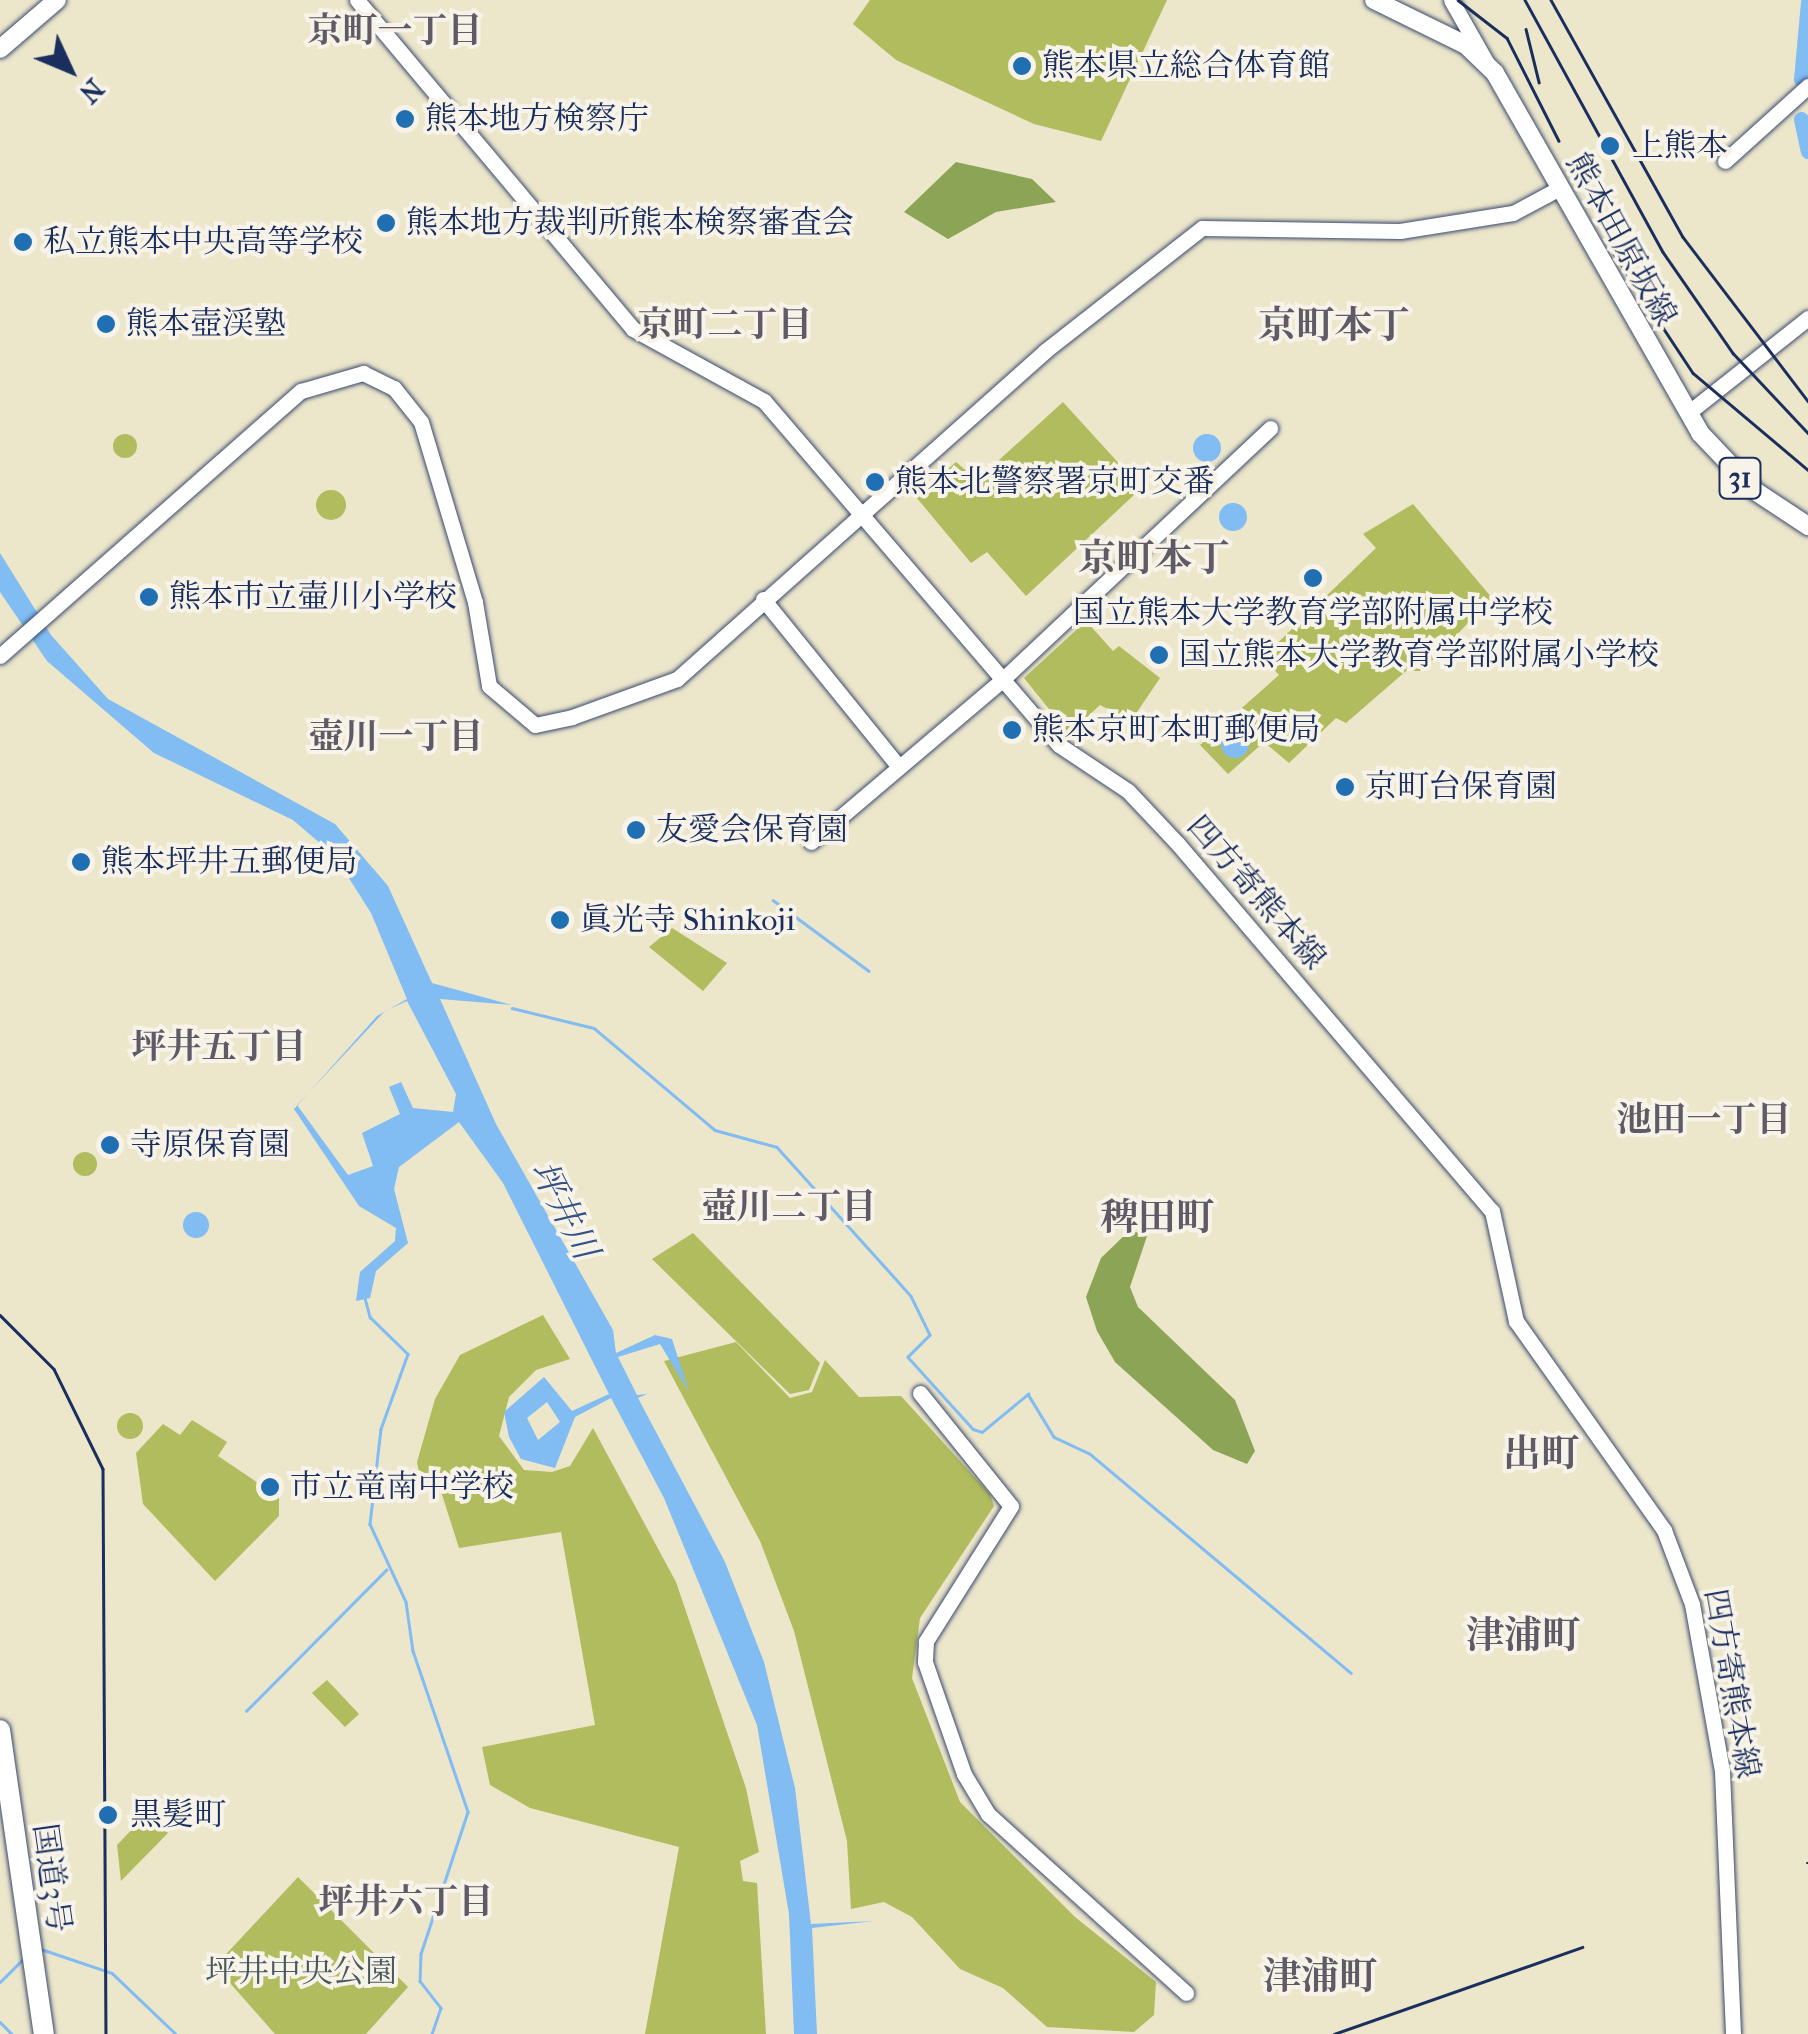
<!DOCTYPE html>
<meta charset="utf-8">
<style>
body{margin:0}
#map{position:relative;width:1808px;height:2034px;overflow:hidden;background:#ece6cb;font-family:"IM FELL French Canon","Noto Serif JP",serif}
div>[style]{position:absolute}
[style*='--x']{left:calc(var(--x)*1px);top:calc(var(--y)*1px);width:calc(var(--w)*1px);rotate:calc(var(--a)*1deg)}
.green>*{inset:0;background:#b0bc5e}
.round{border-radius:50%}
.forest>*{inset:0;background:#8ca455}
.water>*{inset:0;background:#81bcf3}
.stream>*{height:2.5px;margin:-1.25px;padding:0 1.25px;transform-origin:1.25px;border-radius:1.25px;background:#81bcf3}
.river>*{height:15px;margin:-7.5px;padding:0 7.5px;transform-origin:7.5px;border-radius:7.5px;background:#81bcf3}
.roads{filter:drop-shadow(0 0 2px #3a4a6e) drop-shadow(0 0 2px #3a4a6e)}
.secondary>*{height:15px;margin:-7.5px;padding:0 7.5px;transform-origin:7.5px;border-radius:7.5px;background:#fff}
.primary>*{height:18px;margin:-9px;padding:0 9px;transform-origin:9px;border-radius:9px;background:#fff}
.highway>*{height:20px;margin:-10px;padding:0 10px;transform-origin:10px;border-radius:10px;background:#fff}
.tram>*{height:2.5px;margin:-1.25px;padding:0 1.25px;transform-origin:1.25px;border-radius:1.25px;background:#1b2f5e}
.rail>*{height:2.5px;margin:-1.25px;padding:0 1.25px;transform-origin:1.25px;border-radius:1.25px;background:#1b2f5e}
.dots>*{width:28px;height:28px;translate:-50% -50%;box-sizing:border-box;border:5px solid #f7f3e8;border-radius:50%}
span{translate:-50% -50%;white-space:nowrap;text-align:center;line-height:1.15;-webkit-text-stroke:8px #f7f3e8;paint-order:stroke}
.shield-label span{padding:2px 8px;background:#f7f3e8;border:2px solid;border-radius:8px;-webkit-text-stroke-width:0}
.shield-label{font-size:30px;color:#1b2f5e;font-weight:700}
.poi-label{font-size:32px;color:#1b2f5e}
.left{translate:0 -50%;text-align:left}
.street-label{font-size:32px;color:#1b2f5e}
.park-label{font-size:32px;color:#48595e}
.neighbourhood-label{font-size:35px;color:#5f5a66;font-weight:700}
.water-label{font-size:35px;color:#345283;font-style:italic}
.quarter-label{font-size:38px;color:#5f5a66;font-weight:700}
.north{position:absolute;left:20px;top:20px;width:100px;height:100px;-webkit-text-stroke:8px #f7f3e8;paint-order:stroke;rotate:134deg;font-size:28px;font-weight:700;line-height:40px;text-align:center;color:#1b2f5e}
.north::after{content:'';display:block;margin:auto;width:35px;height:45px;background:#1b2f5e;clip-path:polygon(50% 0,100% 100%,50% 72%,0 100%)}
</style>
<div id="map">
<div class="green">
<i style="clip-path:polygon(870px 0,1167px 0,1101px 141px,1034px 124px,896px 60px,853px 24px)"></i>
<i style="clip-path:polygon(1063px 402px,1134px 480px,1135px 494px,1026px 596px,987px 552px,971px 563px,916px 497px,956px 462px,977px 480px)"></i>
<i class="round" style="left:113px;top:434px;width:24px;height:24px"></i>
<i class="round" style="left:316px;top:490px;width:30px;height:30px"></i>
<i style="clip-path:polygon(1413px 504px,1492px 598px,1422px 671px,1406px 671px,1346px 723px,1336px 718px,1289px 763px,1264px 742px,1228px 774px,1200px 745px,1279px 675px,1263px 657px,1376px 548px,1363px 534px)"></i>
<i style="clip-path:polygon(1086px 621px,1113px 651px,1119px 646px,1160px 678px,1131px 721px,1100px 705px,1069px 734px,1024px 678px)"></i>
<i style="clip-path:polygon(672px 928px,727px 963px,703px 991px,649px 947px)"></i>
<i class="round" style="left:73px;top:1152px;width:24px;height:24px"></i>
<i style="clip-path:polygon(693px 1233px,820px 1363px,809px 1390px,790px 1394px,652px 1259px)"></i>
<i style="clip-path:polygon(543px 1315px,570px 1359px,536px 1370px,509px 1397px,499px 1436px,524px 1470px,552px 1472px,570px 1466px,593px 1428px,676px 1582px,746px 1788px,759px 1852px,740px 1861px,743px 1881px,757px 1883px,766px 2034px,645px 2034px,679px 1847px,530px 1808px,490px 1785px,482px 1747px,595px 1725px,561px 1532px,459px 1548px,438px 1482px,421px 1483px,417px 1462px,435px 1399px,460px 1355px)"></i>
<i style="clip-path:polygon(736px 1342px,790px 1398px,812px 1392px,825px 1360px,859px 1397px,901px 1396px,990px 1494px,994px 1506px,920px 1618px,912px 1678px,960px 1802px,1075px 1917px,1156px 1982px,1154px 2015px,1134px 2032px,1047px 2027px,1003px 1988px,960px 1969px,912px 1917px,884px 1902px,851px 1909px,847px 1841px,794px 1631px,760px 1541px,664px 1361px)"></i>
<i class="round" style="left:117px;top:1413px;width:26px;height:26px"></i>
<i style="clip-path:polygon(192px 1420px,227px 1442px,218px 1456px,279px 1497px,279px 1516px,215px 1581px,143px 1504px,136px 1453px,163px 1424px,180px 1435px)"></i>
<i style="clip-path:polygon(327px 1680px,359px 1714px,345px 1727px,312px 1693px)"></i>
<i style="clip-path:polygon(146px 1815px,168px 1833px,121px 1881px,117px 1845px)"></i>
<i style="clip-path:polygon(298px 1877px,408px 1987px,366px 2034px,275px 2034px,215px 1966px)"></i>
</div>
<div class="forest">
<i style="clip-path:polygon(956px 162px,1032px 179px,1056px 202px,996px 212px,948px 239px,904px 212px)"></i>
<i style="clip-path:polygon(1130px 1230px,1147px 1236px,1130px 1287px,1138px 1307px,1235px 1400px,1255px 1451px,1247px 1464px,1213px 1450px,1115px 1362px,1097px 1331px,1086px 1297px,1101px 1258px)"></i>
</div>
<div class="water">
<i class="round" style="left:1193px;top:434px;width:28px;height:28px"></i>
<i class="round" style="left:1219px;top:503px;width:28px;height:28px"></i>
<i style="clip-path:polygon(evenodd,0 553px,51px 635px,108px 699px,335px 824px,388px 886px,432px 983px,512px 1005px,440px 999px,496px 1124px,613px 1330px,616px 1353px,655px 1335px,672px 1339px,689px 1392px,660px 1344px,618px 1357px,637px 1395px,647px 1394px,638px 1398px,725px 1562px,764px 1662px,795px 1788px,811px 1924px,874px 1921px,812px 1928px,817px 2034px,794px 2034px,789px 1914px,757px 1725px,664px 1498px,611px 1398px,575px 1417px,555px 1468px,521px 1459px,509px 1437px,504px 1412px,544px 1377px,572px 1411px,609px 1394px,503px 1183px,459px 1122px,399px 1167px,394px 1189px,408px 1243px,376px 1271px,370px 1298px,356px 1301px,360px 1272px,395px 1241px,396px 1228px,359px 1206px,294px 1109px,377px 1016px,407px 999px,371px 913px,335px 856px,293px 820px,154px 753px,47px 661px,0 592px,0 553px,407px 1001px,456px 1094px,453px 1112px,413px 1108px,401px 1082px,389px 1087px,400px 1114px,362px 1133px,373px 1166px,348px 1175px,297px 1105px,385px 1011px,407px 1001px,0 553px,547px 1402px,560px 1422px,538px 1440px,527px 1418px,547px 1402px)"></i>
<i class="round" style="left:1221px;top:730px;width:28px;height:28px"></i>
<i class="round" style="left:183px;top:1212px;width:26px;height:26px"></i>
</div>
<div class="stream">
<i style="--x:773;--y:900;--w:119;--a:36.5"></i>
<i style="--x:512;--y:1008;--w:84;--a:13.7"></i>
<i style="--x:594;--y:1028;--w:158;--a:40.1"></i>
<i style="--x:715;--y:1130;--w:64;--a:15.3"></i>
<i style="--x:777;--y:1147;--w:200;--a:48"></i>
<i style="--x:911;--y:1296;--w:43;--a:64"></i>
<i style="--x:930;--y:1335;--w:31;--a:135"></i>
<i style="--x:908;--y:1357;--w:97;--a:47.9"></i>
<i style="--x:973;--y:1429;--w:9;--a:18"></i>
<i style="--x:982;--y:1432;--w:60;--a:-39.6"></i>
<i style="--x:1028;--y:1394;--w:50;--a:58.8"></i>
<i style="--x:1054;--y:1437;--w:38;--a:25"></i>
<i style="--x:1089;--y:1453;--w:342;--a:40"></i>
<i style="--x:365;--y:1298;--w:20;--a:75"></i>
<i style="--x:370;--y:1317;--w:53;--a:44.2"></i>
<i style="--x:408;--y:1354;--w:80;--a:109.8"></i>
<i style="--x:381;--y:1429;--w:96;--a:96.6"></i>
<i style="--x:370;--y:1524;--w:86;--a:65.2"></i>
<i style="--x:406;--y:1602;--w:49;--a:81.9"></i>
<i style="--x:413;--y:1651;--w:170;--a:71.1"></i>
<i style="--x:468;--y:1812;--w:150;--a:108.3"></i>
<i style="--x:421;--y:1954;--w:27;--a:92"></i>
<i style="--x:420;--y:1981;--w:34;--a:52"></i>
<i style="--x:441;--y:2008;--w:28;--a:109"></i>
<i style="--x:246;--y:1711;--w:199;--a:-45.2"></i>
<i style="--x:41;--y:1949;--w:75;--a:18.7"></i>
<i style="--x:112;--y:1973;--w:88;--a:43.6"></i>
<i style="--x:0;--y:1982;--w:35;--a:-45"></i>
<i style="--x:0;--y:2022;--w:17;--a:45"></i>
</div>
<div class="river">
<i style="--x:1801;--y:79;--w:77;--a:-84.8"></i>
<i style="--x:1801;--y:119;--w:33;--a:78"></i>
</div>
<div class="roads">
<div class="secondary">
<i style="--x:357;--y:0;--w:429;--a:50"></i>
<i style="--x:633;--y:329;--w:149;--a:28.8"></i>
<i style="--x:764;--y:401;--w:453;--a:49.4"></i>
<i style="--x:1059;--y:745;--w:83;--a:33.7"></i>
<i style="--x:1128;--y:791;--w:73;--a:46.7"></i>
<i style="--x:1178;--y:844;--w:483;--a:49.5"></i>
<i style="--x:1492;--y:1211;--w:113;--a:77.7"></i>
<i style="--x:1516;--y:1321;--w:256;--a:54.7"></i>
<i style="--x:1664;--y:1530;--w:79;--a:69.3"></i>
<i style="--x:1692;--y:1604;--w:170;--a:79.8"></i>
<i style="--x:1722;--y:1771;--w:263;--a:87.6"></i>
<i style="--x:1451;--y:0;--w:73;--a:60.3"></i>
<i style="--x:1725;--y:161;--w:112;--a:-42.1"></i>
<i style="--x:1688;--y:413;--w:153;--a:-38.4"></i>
<i style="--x:763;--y:599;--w:216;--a:51"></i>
<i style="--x:0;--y:656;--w:401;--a:-41.4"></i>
<i style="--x:301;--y:391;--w:65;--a:-16.2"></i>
<i style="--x:363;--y:373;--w:34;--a:26"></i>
<i style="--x:394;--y:388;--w:43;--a:51.5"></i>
<i style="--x:421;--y:422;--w:188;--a:73.3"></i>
<i style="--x:475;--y:602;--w:85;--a:80.5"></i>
<i style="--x:489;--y:686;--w:60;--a:40.3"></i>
<i style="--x:535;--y:725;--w:38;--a:-12"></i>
<i style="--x:572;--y:717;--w:112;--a:-19.9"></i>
<i style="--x:677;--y:679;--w:493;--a:-41.7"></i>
<i style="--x:1045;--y:351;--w:199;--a:-38.1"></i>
<i style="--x:1202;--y:228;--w:198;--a:0.9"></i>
<i style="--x:1400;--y:231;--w:114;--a:-9.1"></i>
<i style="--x:1513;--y:213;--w:49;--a:-28.1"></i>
<i style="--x:811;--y:842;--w:250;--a:-40.3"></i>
<i style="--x:1002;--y:680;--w:368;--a:-43.2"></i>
<i style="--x:920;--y:1393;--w:145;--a:51.2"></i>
<i style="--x:1011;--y:1506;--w:160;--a:122.2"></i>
<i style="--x:926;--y:1641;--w:21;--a:93"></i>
<i style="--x:925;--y:1662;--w:119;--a:70.8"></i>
<i style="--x:964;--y:1774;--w:47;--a:59"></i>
<i style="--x:988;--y:1814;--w:267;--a:42.1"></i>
</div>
<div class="primary">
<i style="--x:1374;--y:0;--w:102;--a:26.1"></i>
<i style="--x:1466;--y:45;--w:40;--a:44"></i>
<i style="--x:1495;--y:73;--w:414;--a:60.3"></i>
<i style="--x:1700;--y:433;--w:80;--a:46.5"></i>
<i style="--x:1755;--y:491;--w:64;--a:33.4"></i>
<i style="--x:0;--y:49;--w:75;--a:-40.7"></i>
</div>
<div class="highway">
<i style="--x:0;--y:1730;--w:307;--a:81.8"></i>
</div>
</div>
<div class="tram">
<i style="--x:1458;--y:0;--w:62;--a:37.8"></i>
<i style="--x:1507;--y:38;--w:115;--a:63.2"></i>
<i style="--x:1526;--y:29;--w:55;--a:76.2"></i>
</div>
<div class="rail">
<i style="--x:1525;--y:0;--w:287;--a:61.3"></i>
<i style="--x:1663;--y:252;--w:123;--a:55.3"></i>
<i style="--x:1733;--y:353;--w:110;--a:46.8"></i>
<i style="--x:1551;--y:0;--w:271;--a:60.9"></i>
<i style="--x:1683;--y:237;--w:206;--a:52.7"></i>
<i style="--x:1613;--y:252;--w:145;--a:56.5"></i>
<i style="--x:1693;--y:373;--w:150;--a:40.1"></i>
<i style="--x:0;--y:1315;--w:76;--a:45"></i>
<i style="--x:54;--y:1369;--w:111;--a:63.9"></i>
<i style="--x:103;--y:1469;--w:565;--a:89.7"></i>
<i style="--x:1807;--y:1863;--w:1;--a:0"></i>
<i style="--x:1334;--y:2034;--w:263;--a:-19.3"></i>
</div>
<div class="dots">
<i style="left:1022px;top:66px;background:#1f6fb2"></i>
<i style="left:405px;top:119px;background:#1f6fb2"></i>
<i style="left:1610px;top:146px;background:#1f6fb2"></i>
<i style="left:386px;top:223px;background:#1f6fb2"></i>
<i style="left:23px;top:242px;background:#1f6fb2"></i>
<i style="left:106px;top:324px;background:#1f6fb2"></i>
<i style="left:875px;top:482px;background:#1f6fb2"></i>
<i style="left:1313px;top:578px;background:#1f6fb2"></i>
<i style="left:149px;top:597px;background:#1f6fb2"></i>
<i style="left:1159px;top:655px;background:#1f6fb2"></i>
<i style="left:1012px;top:730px;background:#1f6fb2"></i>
<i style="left:1345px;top:787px;background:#1f6fb2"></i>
<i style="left:636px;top:830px;background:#1f6fb2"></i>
<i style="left:81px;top:862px;background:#1f6fb2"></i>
<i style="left:560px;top:920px;background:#1f6fb2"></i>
<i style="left:110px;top:1145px;background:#1f6fb2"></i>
<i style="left:270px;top:1487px;background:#1f6fb2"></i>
<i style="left:108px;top:1815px;background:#1f6fb2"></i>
</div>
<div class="shield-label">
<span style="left:1740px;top:478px">31</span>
</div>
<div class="poi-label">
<span class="left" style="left:1042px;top:66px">熊本県立総合体育館</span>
<span class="left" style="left:425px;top:119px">熊本地方検察庁</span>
<span class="left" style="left:1632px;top:146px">上熊本</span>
<span class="left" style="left:406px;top:223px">熊本地方裁判所熊本検察審査会</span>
<span class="left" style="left:43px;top:242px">私立熊本中央高等学校</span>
<span class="left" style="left:126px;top:324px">熊本壺渓塾</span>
<span class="left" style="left:895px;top:482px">熊本北警察署京町交番</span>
<span class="left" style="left:169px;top:597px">熊本市立壷川小学校</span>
<span style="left:1313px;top:613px">国立熊本大学教育学部附属中学校</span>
<span class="left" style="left:1179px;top:655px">国立熊本大学教育学部附属小学校</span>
<span class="left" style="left:1032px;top:730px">熊本京町本町郵便局</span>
<span class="left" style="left:1365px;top:787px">京町台保育園</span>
<span class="left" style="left:656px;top:830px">友愛会保育園</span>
<span class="left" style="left:101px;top:862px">熊本坪井五郵便局</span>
<span class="left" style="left:580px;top:920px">眞光寺 Shinkoji</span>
<span class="left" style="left:130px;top:1145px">寺原保育園</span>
<span class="left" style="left:290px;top:1487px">市立竜南中学校</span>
<span class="left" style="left:130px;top:1815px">黒髪町</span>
</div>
<div class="street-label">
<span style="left:1621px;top:240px;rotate:61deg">熊本田原坂線</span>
<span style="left:1256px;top:893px;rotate:49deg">四方寄熊本線</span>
<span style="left:1731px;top:1684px;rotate:80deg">四方寄熊本線</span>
<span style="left:51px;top:1878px;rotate:82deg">国道3号</span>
</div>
<div class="park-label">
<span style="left:301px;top:1972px">坪井中央公園</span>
</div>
<div class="neighbourhood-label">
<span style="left:395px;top:31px">京町一丁目</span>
<span style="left:725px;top:325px">京町二丁目</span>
<span style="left:396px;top:737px">壺川一丁目</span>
<span style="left:219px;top:1047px">坪井五丁目</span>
<span style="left:1704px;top:1120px">池田一丁目</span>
<span style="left:789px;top:1207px">壺川二丁目</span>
<span style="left:406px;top:1902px">坪井六丁目</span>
</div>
<div class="water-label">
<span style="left:564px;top:1210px;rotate:63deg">坪井川</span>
</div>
<div class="quarter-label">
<span style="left:1334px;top:326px">京町本丁</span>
<span style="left:1154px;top:559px">京町本丁</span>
<span style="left:1157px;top:1218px">稗田町</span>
<span style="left:1541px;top:1454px">出町</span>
<span style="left:1523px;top:1636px">津浦町</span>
<span style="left:1320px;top:1977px">津浦町</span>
</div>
<div class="north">N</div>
</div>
